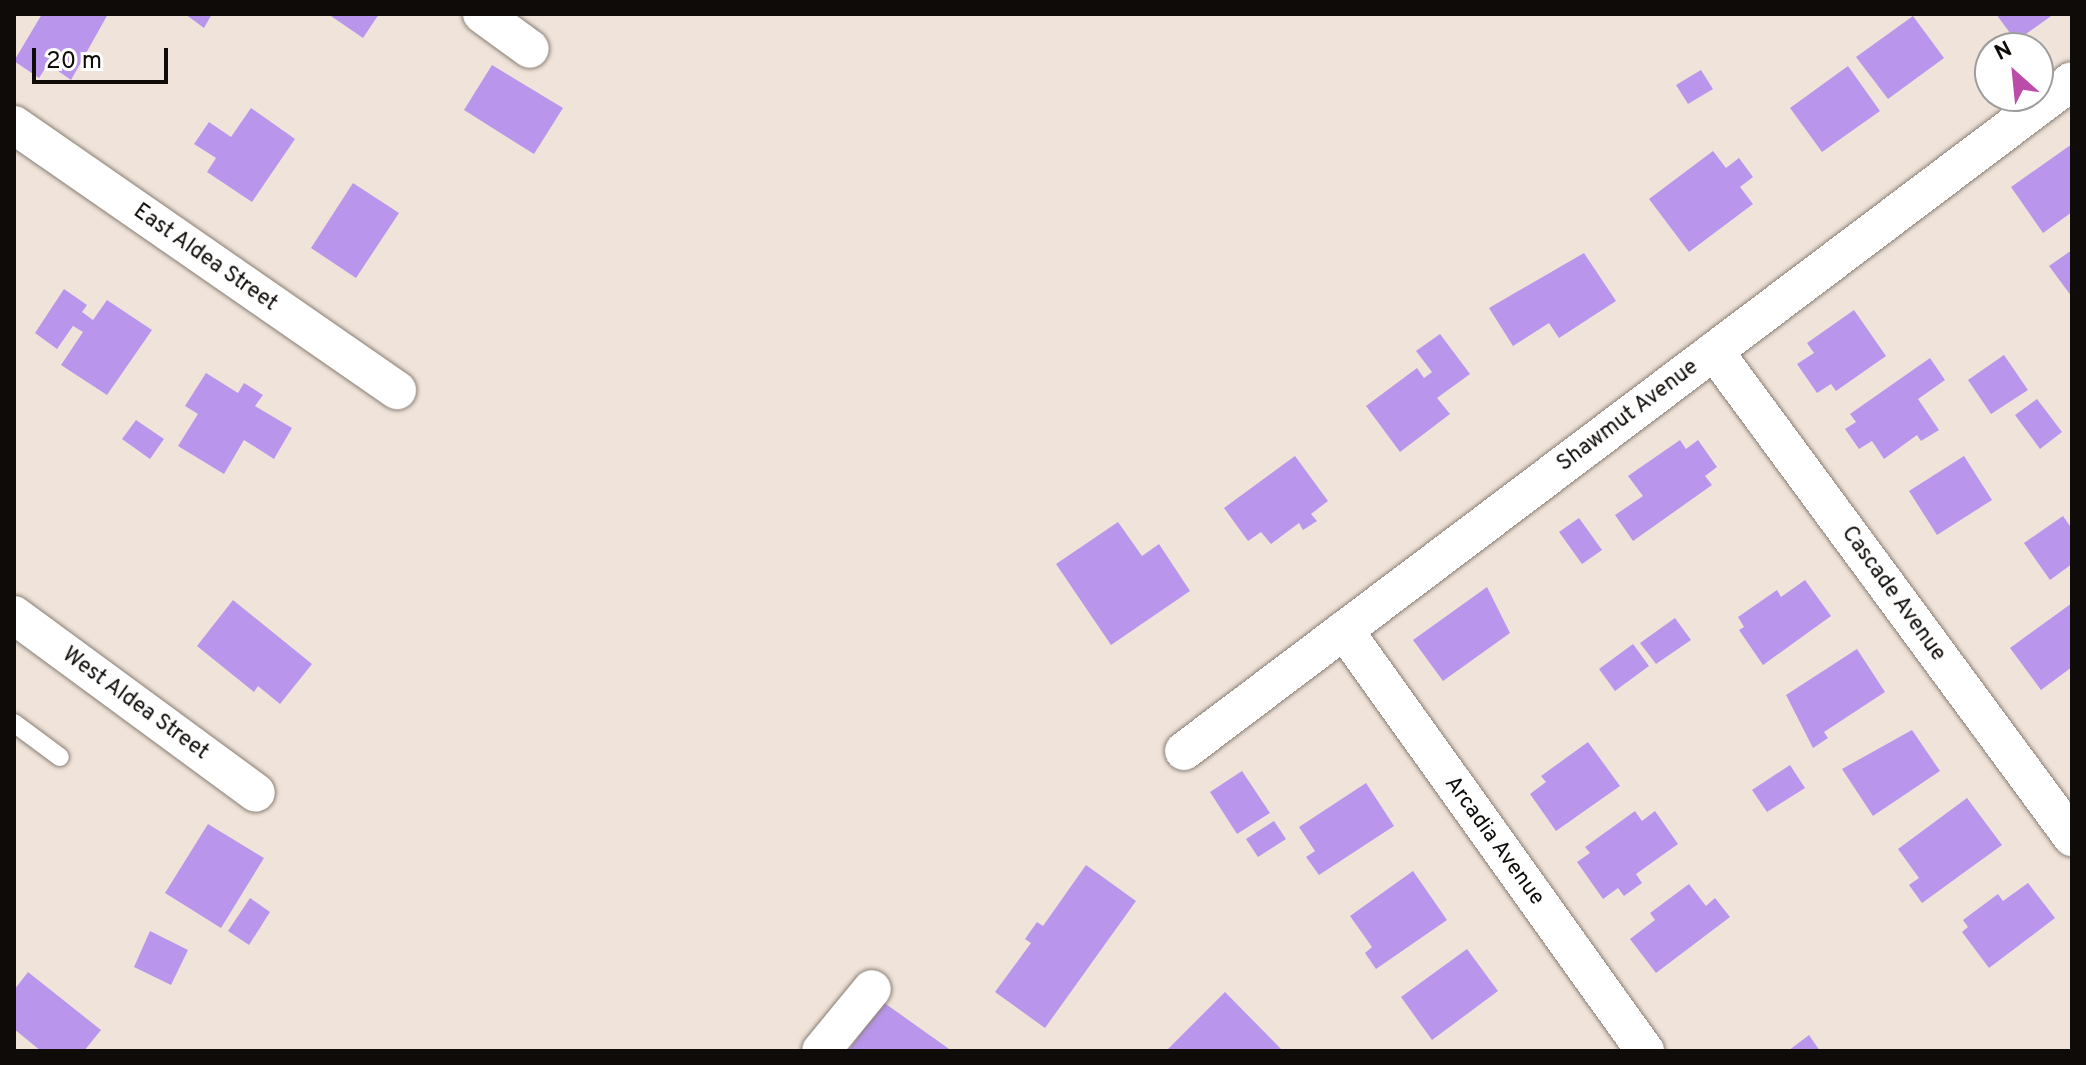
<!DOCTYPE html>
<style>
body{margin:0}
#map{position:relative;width:2086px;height:1065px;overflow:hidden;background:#f0e4da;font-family:Overpass,sans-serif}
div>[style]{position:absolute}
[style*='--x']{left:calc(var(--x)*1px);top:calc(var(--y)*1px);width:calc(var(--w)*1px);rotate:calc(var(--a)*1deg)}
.building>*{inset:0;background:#b996eb}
.roads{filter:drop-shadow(0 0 2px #887d74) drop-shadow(0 0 2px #887d74)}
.service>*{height:18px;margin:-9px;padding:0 9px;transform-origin:9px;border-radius:9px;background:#fff}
.minor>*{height:38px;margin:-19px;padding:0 19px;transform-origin:19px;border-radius:19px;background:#fff}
span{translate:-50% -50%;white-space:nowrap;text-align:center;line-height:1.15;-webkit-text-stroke:6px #fff;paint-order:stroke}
.street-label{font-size:22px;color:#0f0b08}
.frame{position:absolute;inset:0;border:16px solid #0f0b08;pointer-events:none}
.north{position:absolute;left:1974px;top:32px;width:80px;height:80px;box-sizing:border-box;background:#fff;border:2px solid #9f9d9c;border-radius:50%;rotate:333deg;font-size:22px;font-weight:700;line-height:32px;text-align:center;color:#0f0b08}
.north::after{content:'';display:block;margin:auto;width:28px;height:36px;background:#bc4ca9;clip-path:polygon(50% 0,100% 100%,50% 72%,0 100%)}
.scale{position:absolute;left:32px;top:48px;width:136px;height:36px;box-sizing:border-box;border:4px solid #0f0b08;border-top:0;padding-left:10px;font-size:24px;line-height:28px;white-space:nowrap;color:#0f0b08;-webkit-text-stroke:6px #fff;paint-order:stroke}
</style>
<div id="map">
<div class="building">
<i style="clip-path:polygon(42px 14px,108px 14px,71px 80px,48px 64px,39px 78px,14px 61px)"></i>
<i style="clip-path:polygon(185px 14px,212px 14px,204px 28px)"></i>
<i style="clip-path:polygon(328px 14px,379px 14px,363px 38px)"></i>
<i style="clip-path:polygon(1996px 14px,2054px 14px,2016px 41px)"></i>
<i style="clip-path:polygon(1913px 16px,1944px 58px,1888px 99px,1856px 57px)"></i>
<i style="clip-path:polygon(492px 65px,563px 108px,534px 154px,464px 110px)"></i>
<i style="clip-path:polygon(1848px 66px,1880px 111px,1822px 152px,1790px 108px)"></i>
<i style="clip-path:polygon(1701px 70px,1713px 89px,1688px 104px,1676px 85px)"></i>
<i style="clip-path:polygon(251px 108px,295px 139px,252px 202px,207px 172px,216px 158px,194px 144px,209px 122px,231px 137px)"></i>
<i style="clip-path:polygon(2072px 144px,2072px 212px,2043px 233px,2011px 187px)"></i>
<i style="clip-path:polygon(1713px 151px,1726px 168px,1739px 158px,1753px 177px,1740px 187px,1753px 204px,1689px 252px,1649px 199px)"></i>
<i style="clip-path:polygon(353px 183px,399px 213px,356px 278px,311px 248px)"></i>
<i style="clip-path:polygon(2072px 250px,2072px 297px,2049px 266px)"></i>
<i style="clip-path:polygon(1584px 253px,1616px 301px,1559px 338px,1549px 323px,1513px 346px,1489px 308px)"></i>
<i style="clip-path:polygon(64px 289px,87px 305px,82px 312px,93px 320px,107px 300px,152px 330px,107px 395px,61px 365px,83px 332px,73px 326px,57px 349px,35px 333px)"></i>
<i style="clip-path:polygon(1854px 310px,1886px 356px,1836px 391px,1831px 384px,1817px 393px,1797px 364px,1814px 353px,1807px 343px)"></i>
<i style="clip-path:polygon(1440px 334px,1470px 374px,1437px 398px,1450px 414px,1400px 452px,1366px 406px,1417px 368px,1424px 378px,1432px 372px,1416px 351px)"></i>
<i style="clip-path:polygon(2004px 355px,2028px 390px,1991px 414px,1968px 380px)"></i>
<i style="clip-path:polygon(1930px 358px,1945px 380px,1918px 399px,1939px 430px,1921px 441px,1917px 435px,1884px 459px,1872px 441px,1859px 449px,1845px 429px,1856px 422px,1850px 414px)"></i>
<i style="clip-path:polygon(206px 373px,238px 393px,244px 383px,263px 395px,255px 406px,292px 428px,274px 459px,244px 440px,224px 474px,178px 446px,198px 414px,185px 406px)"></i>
<i style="clip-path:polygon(2037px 399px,2062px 432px,2040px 449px,2015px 415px)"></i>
<i style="clip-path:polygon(136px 420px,164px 439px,150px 459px,122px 439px)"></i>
<i style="clip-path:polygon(1680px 440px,1686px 449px,1698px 440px,1717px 467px,1705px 476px,1712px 485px,1633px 541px,1615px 515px,1643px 496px,1628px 476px)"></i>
<i style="clip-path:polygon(1295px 456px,1328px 501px,1311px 514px,1317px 521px,1303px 530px,1299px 523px,1271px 544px,1261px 532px,1248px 541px,1224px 508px)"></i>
<i style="clip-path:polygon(1964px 456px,1992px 500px,1937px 535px,1909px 491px)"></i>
<i style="clip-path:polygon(2063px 516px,2072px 529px,2072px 564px,2050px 580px,2024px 543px)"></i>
<i style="clip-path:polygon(1579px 518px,1602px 550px,1582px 564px,1559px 532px)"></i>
<i style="clip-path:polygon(1118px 522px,1142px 556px,1159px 544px,1190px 591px,1111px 645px,1056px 564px)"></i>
<i style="clip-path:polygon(1805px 580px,1831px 616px,1763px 665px,1739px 630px,1744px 627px,1738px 617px,1777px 590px,1781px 597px)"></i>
<i style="clip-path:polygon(1487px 587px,1510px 633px,1443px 681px,1413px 640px)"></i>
<i style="clip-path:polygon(233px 600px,312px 664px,280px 704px,258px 686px,254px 692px,197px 646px)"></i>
<i style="clip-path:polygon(2072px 603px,2072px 667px,2041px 690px,2010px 648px)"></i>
<i style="clip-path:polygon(1675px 618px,1691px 640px,1656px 664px,1640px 643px)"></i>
<i style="clip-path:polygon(1633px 644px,1649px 666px,1615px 691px,1599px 669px)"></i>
<i style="clip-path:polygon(1857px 649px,1885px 692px,1824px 732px,1828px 738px,1813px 748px,1786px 695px)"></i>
<i style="clip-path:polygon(1912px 730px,1940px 771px,1873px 816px,1842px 769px)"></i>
<i style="clip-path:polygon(1588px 742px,1620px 786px,1556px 831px,1530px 794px,1546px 782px,1541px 776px)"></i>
<i style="clip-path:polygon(1790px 765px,1805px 788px,1767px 812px,1752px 790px)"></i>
<i style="clip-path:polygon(1242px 771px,1270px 813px,1237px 834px,1210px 792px)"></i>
<i style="clip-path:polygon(1366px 783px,1394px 826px,1319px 875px,1306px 857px,1315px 851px,1299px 827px)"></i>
<i style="clip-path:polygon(1967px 798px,2002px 845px,1922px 903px,1909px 885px,1919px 878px,1898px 849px)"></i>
<i style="clip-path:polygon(1635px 811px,1642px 821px,1655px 811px,1678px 844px,1636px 874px,1642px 883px,1624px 896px,1618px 888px,1603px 899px,1577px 862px,1590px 853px,1585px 847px)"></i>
<i style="clip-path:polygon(1274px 821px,1286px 839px,1258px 857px,1246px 839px)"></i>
<i style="clip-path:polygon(208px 824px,264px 858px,221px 928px,165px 893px)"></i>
<i style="clip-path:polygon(1086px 865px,1136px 901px,1045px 1028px,995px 992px,1031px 943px,1025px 939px,1037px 922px,1043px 926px)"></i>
<i style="clip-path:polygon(1413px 871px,1447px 920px,1376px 969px,1365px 953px,1372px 947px,1350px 916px)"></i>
<i style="clip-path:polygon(2028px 883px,2055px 918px,1989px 968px,1962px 932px,1968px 927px,1963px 920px,1998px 894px,2003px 901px)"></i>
<i style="clip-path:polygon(1689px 884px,1706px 906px,1715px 898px,1730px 917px,1656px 973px,1630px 939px,1655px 920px,1650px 913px)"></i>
<i style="clip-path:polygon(250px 898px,270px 912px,249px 945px,228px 931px)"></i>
<i style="clip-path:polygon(150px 931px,188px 950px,171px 985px,134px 967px)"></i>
<i style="clip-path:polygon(1467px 949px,1498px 991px,1432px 1040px,1401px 997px)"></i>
<i style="clip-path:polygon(28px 972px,101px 1030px,84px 1051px,41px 1051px,14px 1029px,14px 990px)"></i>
<i style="clip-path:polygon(1225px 992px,1283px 1051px,1166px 1051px)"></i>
<i style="clip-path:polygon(883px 1002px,952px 1051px,848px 1051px)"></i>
<i style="clip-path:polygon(1809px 1035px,1820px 1051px,1788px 1051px)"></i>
</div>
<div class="roads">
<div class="service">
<i style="--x:14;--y:723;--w:57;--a:36.5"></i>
</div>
<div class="minor">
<i style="--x:482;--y:14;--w:59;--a:36.1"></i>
<i style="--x:14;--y:125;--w:466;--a:34.7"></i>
<i style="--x:1714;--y:351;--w:604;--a:53.62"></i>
<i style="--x:14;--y:615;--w:300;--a:36.3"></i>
<i style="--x:1344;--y:630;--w:518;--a:54.44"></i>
<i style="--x:1184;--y:751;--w:1112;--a:-37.03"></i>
<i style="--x:821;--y:1051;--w:80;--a:-50.6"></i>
</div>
</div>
<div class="street-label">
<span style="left:205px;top:258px;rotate:35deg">East Aldea Street</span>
<span style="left:1628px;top:416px;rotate:-37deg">Shawmut Avenue</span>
<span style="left:1893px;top:594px;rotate:54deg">Cascade Avenue</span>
<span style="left:135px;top:704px;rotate:36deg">West Aldea Street</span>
<span style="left:1494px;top:841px;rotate:54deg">Arcadia Avenue</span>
</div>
<div class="frame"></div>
<div class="north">N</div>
<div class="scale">20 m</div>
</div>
